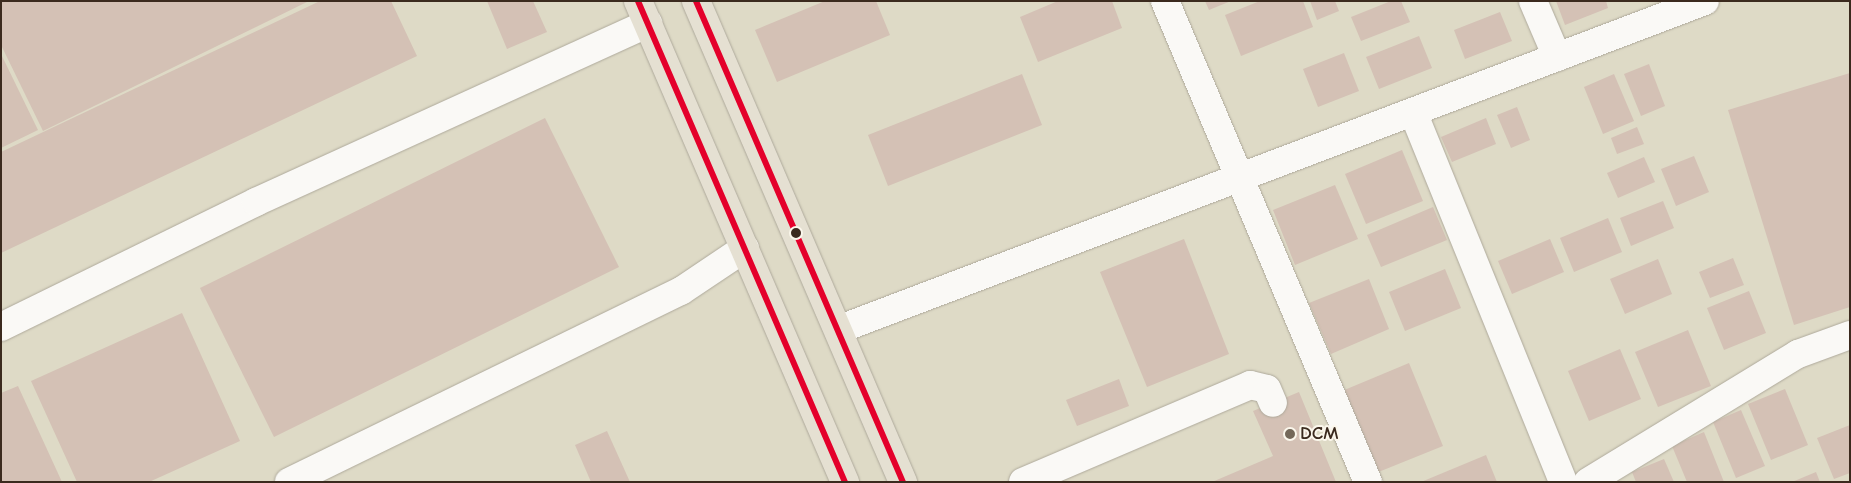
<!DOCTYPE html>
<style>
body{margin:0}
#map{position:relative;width:1851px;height:483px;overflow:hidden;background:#dedac6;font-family:"Comic Neue",sans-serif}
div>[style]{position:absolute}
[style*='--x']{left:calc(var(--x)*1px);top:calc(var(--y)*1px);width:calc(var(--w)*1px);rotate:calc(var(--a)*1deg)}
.building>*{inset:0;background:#d4c1b5}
.roads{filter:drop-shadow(0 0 1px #aea99b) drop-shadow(0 0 1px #aea99b)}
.minor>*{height:28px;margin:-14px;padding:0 14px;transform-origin:14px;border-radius:14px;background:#faf9f6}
.major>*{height:28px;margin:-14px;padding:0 14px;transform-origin:14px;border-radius:14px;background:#e5e0d2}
.bus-1>*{height:6px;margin:-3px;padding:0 3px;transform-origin:3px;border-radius:3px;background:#e4002b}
.dots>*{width:14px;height:14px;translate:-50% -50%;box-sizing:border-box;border:2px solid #fbf7ec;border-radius:50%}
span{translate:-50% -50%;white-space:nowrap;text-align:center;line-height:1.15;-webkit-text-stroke:4px #fbf7ec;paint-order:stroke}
.poi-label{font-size:19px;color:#3b2a1e;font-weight:700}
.left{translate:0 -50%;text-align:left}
.frame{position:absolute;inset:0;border:2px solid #3b2a1e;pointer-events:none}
</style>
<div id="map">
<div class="building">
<i style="clip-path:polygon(1px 1px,309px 1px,43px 131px,1px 45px)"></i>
<i style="clip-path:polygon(320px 1px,391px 1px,417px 56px,1px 253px,1px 152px)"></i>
<i style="clip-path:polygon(487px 1px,533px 1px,547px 32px,507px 49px)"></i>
<i style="clip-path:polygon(825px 1px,876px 1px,890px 35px,777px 82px,755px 30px)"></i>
<i style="clip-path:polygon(1058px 1px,1112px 1px,1122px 28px,1038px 62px,1020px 17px)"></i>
<i style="clip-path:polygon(1205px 1px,1231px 1px,1209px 10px)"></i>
<i style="clip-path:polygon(1260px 1px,1303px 1px,1313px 27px,1241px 56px,1225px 15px)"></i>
<i style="clip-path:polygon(1310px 1px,1335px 1px,1339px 11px,1317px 20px)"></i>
<i style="clip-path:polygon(1391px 1px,1401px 1px,1410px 22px,1361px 41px,1351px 17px)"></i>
<i style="clip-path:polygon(1556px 1px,1606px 1px,1608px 8px,1565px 25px)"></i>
<i style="clip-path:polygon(1500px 12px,1512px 41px,1465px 59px,1454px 30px)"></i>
<i style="clip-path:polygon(1419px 36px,1432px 68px,1379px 89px,1366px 57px)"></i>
<i style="clip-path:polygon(1344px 53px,1359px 91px,1318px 107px,1303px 69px)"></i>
<i style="clip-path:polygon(1px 54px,38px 130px,1px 148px)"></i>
<i style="clip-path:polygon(1649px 64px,1665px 106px,1641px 116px,1624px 74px)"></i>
<i style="clip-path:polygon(1850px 73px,1850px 307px,1794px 325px,1728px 110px)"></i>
<i style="clip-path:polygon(1022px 74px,1042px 125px,888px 186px,868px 135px)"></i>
<i style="clip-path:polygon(1614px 74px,1634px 121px,1603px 134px,1584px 87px)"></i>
<i style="clip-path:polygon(1517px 107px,1530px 140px,1511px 148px,1497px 115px)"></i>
<i style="clip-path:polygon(545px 118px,619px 267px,274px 437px,200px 288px)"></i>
<i style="clip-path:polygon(1486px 118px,1496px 144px,1452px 162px,1441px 137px)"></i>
<i style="clip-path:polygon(1637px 127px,1644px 144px,1617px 154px,1611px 138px)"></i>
<i style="clip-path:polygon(1402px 150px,1423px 201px,1366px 224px,1345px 174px)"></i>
<i style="clip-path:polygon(1694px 156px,1709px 192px,1676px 206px,1661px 169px)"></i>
<i style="clip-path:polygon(1644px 157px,1655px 182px,1618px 198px,1607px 173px)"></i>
<i style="clip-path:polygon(1335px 185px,1358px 239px,1295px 265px,1273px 210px)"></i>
<i style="clip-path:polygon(1663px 201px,1674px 228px,1631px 246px,1620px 218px)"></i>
<i style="clip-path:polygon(1433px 207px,1447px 240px,1381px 267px,1367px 235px)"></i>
<i style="clip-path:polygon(1608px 218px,1622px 252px,1574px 272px,1560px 238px)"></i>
<i style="clip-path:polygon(1184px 239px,1229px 354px,1147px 387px,1100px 272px)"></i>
<i style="clip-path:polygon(1550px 239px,1564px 272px,1512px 294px,1498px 261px)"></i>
<i style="clip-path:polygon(1733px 258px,1744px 285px,1710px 298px,1699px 272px)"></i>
<i style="clip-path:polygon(1658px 259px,1672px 294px,1625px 314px,1610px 279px)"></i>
<i style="clip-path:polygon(1445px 269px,1461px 308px,1405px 331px,1389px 292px)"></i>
<i style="clip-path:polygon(1369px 279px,1389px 329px,1331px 354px,1309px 303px)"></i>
<i style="clip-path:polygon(1749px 291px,1766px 333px,1724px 350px,1707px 308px)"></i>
<i style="clip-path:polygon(182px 313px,240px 441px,149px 482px,77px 482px,31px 381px)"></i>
<i style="clip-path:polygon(1688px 330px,1711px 386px,1658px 407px,1635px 352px)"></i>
<i style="clip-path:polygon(1620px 349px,1641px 399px,1589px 421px,1568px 371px)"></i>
<i style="clip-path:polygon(1409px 363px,1443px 446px,1376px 473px,1342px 391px)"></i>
<i style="clip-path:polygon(1119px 379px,1129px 406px,1077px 426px,1066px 400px)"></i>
<i style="clip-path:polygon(18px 386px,62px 482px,1px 482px,1px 393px)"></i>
<i style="clip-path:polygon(1785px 389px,1808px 445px,1771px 460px,1748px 404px)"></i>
<i style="clip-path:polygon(1299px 392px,1336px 482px,1212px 482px,1273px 456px,1253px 411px)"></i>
<i style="clip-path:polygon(1741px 410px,1765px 466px,1736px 478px,1713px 422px)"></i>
<i style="clip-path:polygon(1850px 425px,1850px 473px,1834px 479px,1817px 438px)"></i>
<i style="clip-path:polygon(607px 431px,630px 482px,591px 482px,575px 445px)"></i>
<i style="clip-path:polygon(1704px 432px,1724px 482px,1687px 482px,1672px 446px)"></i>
<i style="clip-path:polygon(1486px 455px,1497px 482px,1421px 482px)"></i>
<i style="clip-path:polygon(1664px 459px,1674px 482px,1636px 482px,1632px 472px)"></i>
<i style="clip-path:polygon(1816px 472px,1820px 482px,1792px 482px)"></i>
</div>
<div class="roads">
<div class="minor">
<i style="--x:1165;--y:1;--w:522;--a:67.12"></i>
<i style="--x:1533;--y:1;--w:61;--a:66.8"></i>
<i style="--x:1413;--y:112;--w:399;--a:67.9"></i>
<i style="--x:1;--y:327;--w:284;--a:-26.1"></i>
<i style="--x:256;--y:202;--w:431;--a:-24.5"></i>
<i style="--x:840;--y:329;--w:925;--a:-20.77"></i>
<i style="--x:289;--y:482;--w:436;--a:-26"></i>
<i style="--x:681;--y:291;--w:77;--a:-33.9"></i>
<i style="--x:1023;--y:482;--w:247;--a:-23.1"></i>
<i style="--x:1250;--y:385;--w:17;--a:13"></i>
<i style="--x:1267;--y:389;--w:15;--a:67"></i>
<i style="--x:1588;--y:482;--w:246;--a:-31.4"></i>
<i style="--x:1798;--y:354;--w:55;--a:-20.1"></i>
</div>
<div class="major">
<i style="--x:638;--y:1;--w:524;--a:66.72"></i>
<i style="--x:696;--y:1;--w:524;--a:66.72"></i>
</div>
</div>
<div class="bus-1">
<i style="--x:638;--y:1;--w:524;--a:66.72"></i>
<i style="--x:696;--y:1;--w:524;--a:66.72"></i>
</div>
<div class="dots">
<i style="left:796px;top:233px;background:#3b2a1e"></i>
<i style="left:1290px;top:434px;background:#746859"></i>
</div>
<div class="poi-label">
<span class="left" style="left:1300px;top:434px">DCM</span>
</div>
<div class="frame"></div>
</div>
